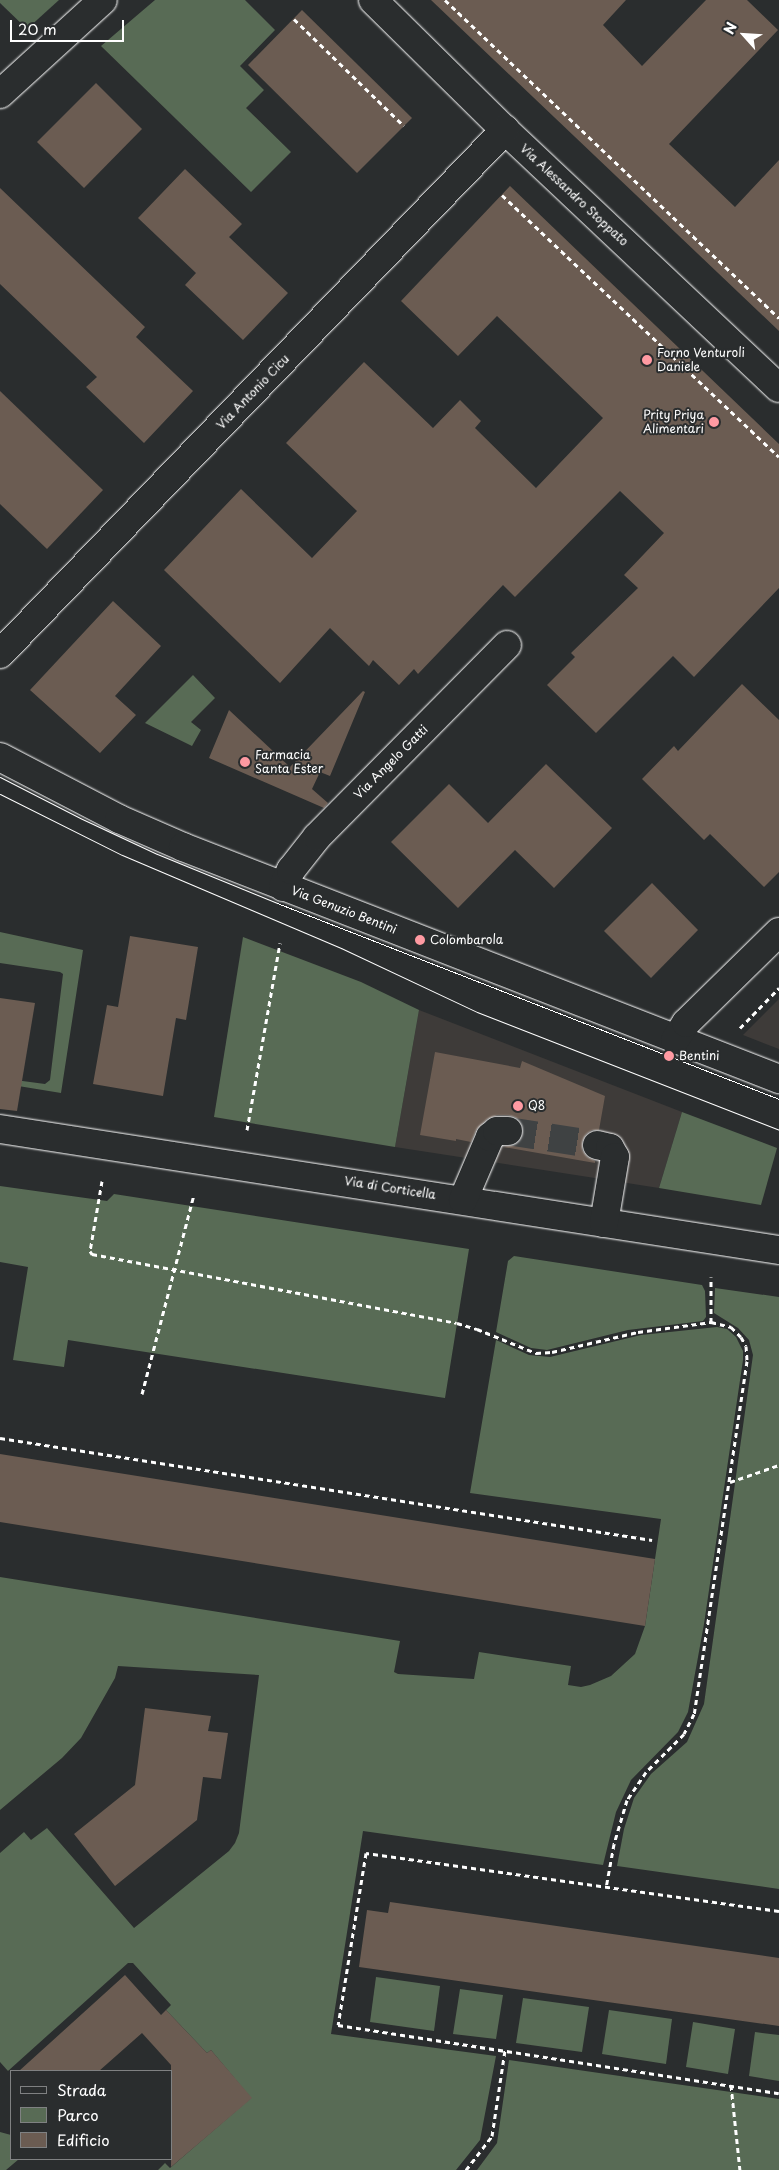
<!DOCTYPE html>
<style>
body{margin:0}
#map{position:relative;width:779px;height:2170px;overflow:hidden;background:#2a2d2e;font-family:"Playpen Sans",sans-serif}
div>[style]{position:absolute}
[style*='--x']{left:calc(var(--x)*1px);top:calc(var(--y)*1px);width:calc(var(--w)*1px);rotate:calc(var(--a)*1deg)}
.built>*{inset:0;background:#3e3b39}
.green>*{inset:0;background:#586b55}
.building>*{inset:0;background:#6b5c52}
.minor-tunnel>*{height:28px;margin-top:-14px;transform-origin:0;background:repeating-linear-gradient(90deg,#3f4243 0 28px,transparent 0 42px)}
.path>*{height:3px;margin-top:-1.5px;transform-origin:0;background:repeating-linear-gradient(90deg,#fff 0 5px,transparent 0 9px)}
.roads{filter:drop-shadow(0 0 1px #fff) drop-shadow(0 0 1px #fff)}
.minor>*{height:28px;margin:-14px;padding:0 14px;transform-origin:14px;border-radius:14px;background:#2a2d2e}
.tram>*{height:1px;margin:-0.5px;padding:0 0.5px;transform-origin:0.5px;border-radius:0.5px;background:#fff}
.dots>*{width:14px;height:14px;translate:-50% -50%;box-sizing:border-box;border:2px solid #2a2d2e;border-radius:50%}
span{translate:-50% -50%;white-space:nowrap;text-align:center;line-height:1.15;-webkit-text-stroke:4px #2a2d2e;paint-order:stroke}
.street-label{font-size:12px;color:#fff}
.poi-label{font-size:12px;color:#fff}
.left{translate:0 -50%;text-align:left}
.right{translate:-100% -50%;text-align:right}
.legend{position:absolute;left:10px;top:2070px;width:162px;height:90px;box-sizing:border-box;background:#2a2d2e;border:1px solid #7f8182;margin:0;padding:6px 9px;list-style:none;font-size:15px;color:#fff}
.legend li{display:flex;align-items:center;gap:10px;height:25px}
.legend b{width:25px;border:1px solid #7f8182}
.north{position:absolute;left:719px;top:10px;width:50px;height:50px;-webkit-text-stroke:4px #2a2d2e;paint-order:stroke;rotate:296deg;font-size:14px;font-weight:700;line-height:20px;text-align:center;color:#fff}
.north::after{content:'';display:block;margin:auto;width:18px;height:22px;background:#fff;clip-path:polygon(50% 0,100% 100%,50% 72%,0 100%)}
.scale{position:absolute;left:10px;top:20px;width:114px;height:22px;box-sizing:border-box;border:2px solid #fff;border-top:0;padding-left:6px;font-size:15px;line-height:18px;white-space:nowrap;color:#fff;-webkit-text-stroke:4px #2a2d2e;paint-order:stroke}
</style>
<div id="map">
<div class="built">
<i style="clip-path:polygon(779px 999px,779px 1049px,743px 1035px)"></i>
<i style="clip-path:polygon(419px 1010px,682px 1112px,659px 1188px,395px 1147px)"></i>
</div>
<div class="green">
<i style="clip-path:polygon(0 0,59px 0,27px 29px,0 3px)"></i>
<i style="clip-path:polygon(155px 0,245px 0,275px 30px,240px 66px,264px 90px,246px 108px,291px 152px,251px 192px,101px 46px)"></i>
<i style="clip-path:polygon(193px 675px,215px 698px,191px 722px,201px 730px,192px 746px,145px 723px)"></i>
<i style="clip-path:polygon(0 932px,83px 950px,61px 1093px,0 1083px,0 1078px,45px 1084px,50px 1080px,63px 974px,60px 972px,0 963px)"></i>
<i style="clip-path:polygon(243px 937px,361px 982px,419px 1010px,395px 1147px,214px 1117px)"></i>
<i style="clip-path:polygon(682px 1112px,777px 1148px,761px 1205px,659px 1188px)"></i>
<i style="clip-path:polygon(0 1186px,107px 1201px,114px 1194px,469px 1249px,445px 1398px,68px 1340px,64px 1367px,13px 1360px,28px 1267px,0 1262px)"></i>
<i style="clip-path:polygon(514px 1256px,702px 1285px,705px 1291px,706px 1317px,703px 1321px,628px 1330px,547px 1350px,531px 1348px,496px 1332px,508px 1261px)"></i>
<i style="clip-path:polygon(715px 1288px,779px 1297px,779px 1889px,617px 1866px,624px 1829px,634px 1798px,651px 1774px,687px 1742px,704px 1704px,753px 1355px,749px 1340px,738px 1328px,714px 1313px)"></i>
<i style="clip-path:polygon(717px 1327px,727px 1329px,736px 1337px,743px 1351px,743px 1360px,704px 1624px,688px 1712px,678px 1732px,631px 1780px,616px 1812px,603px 1865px,363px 1831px,331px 2034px,496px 2056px,480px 2140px,456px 2170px,158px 2170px,165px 2163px,170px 2168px,251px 2098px,211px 2050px,207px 2053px,166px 2010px,171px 2005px,133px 1963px,128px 1963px,8px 2071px,0 2062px,0 1853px,24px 1832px,31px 1840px,47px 1828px,134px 1928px,229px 1851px,235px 1843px,239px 1833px,259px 1675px,118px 1666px,115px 1678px,81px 1738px,62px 1758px,0 1810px,0 1577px,400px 1641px,394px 1672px,398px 1674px,474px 1679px,479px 1652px,571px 1666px,568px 1685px,581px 1687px,590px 1685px,611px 1676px,635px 1654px,645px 1626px,661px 1519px,470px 1493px,496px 1340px,529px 1355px,550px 1357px,641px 1335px)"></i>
<i style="clip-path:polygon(376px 1977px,440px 1986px,434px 2031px,370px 2022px)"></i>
<i style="clip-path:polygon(460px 1989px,503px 1995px,496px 2039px,453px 2034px)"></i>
<i style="clip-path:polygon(523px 1998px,589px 2007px,582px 2052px,516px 2043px)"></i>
<i style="clip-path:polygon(609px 2010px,672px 2019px,666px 2064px,602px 2054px)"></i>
<i style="clip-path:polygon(693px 2022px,735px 2029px,728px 2074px,686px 2067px)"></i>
<i style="clip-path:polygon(755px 2032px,779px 2035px,779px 2081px,749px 2076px)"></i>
<i style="clip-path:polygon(509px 2060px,779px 2099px,779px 2170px,477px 2170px,497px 2143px)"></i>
<i style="clip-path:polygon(0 2132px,11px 2135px,11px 2159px,19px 2159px,6px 2170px,0 2170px)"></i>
</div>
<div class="building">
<i style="clip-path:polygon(431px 0,626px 0,603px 25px,642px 66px,706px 0,747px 0,778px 30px,669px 144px,735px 207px,779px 160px,779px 331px)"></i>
<i style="clip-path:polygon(302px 10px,412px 118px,357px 173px,248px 65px)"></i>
<i style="clip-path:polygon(96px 83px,142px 129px,84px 188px,37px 142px)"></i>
<i style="clip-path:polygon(185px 169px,242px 224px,229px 237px,288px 293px,243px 340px,185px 285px,196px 273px,138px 218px)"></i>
<i style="clip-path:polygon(510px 186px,779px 444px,779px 588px,694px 677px,673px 656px,596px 733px,547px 685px,575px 657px,571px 653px,638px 588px,624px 575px,664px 533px,620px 491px,515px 597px,503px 585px,418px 674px,414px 669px,399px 685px,373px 660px,369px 666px,330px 628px,280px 683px,164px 570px,241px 489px,312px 558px,357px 511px,286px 443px,364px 362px,433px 428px,460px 400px,481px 421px,475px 428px,536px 488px,603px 418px,497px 316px,458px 356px,401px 301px)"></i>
<i style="clip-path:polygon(0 188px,145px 327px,136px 337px,193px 391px,144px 443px,86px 387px,97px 377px,0 284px)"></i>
<i style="clip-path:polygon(0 391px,103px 490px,47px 549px,0 504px)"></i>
<i style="clip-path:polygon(113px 601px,161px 646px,115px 696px,136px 715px,100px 753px,30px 690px)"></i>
<i style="clip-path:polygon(742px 684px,779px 720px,779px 872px,764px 887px,710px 834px,704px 840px,642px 779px,674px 746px,678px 751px)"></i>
<i style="clip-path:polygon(363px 691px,365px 692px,330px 776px,320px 772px,312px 789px,328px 803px,324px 808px,209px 758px,229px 710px,290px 767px)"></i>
<i style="clip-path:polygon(546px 764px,612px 828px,554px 888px,515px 850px,458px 908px,391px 842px,449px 784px,488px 823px)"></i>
<i style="clip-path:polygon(652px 883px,698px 930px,651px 978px,604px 931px)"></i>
<i style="clip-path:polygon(130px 936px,198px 947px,186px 1020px,176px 1018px,163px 1096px,93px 1084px,107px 1005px,118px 1007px)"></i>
<i style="clip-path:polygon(0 998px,35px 1003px,17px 1111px,0 1109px)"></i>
<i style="clip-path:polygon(435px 1052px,520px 1068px,522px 1061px,605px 1096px,599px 1130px,592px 1130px,586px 1134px,582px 1142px,582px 1150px,587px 1157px,595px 1161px,595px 1163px,503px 1147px,516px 1144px,522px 1138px,524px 1131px,521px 1123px,515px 1117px,508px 1115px,497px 1115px,487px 1119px,476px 1130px,471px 1142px,456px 1139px,456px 1141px,420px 1135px)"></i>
<i style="clip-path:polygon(0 1454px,655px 1559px,645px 1626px,0 1522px)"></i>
<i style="clip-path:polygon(145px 1708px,211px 1716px,208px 1731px,228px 1733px,221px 1779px,203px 1777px,197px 1820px,115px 1886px,74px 1834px,135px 1785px)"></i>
<i style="clip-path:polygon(390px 1902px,779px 1958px,779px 2026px,359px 1967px,367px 1910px,388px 1913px)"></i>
<i style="clip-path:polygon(125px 1975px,161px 2015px,166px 2010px,207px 2053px,211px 2050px,252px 2098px,171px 2167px,171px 2065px,142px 2033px,99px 2071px,19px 2071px)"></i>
</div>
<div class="minor-tunnel">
<i style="--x:508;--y:1131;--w:90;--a:8.9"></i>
</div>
<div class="path">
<i style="--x:445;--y:0;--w:461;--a:43.6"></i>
<i style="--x:294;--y:19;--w:153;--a:44.2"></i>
<i style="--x:502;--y:195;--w:381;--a:43.4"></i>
<i style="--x:740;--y:1028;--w:56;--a:-45.7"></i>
<i style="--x:247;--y:1130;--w:190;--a:-80"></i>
<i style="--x:102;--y:1181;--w:71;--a:99.7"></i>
<i style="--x:90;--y:1251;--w:4;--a:56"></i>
<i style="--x:92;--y:1254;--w:371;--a:10.7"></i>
<i style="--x:457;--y:1323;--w:21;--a:17"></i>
<i style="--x:477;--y:1329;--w:64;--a:22.1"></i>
<i style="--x:536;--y:1353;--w:16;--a:-4"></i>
<i style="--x:552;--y:1352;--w:88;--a:-13.1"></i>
<i style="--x:638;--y:1332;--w:74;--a:-7.8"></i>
<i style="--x:711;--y:1322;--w:21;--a:14"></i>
<i style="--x:731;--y:1327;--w:14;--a:45"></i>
<i style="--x:741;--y:1337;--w:10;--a:61"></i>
<i style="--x:746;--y:1346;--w:15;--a:86"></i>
<i style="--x:747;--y:1361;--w:357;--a:98.5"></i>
<i style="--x:694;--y:1714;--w:22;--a:117"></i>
<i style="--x:684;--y:1734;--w:54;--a:135"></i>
<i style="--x:646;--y:1772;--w:34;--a:124"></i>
<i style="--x:627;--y:1800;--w:46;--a:106.5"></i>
<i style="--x:614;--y:1844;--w:45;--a:100.3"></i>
<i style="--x:711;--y:1322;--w:45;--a:-90"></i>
<i style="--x:142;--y:1394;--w:206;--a:-75.4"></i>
<i style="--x:0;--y:1438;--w:660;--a:8.89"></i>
<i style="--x:730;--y:1482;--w:52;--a:-19.1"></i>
<i style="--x:779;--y:1911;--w:417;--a:-172"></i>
<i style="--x:366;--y:1853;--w:174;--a:99.2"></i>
<i style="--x:338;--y:2025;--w:446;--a:8.8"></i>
<i style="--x:731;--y:2085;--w:85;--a:84"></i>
<i style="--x:466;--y:2170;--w:43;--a:-52.6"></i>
<i style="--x:492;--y:2136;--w:87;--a:-81.4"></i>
</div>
<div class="roads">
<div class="minor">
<i style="--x:373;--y:0;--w:185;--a:44.6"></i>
<i style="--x:505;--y:130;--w:376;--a:43.3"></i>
<i style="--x:0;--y:94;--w:139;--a:-42.4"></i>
<i style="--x:0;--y:654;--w:728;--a:-46.06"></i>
<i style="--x:0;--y:757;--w:134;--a:27.5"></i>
<i style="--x:119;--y:819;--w:70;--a:23.6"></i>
<i style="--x:183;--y:847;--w:640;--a:21.27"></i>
<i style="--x:283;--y:887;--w:19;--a:-65"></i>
<i style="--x:291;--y:870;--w:42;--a:-51.8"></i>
<i style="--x:317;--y:837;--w:270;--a:-45.3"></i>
<i style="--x:675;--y:1040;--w:20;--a:-57"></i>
<i style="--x:686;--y:1023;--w:130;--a:-44.4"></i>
<i style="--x:0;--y:1129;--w:788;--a:8.83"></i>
<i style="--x:597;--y:1145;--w:13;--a:13"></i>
<i style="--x:610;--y:1148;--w:10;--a:61"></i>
<i style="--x:615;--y:1157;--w:67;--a:99.5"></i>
<i style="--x:463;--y:1200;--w:69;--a:-66.8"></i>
<i style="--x:490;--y:1137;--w:9;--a:-41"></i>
<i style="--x:497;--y:1131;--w:11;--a:0"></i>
</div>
</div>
<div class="tram">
<i style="--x:0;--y:777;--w:90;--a:27.1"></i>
<i style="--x:80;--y:818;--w:85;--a:25.1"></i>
<i style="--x:157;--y:854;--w:130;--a:22.2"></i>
<i style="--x:277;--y:903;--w:539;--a:21.33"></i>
<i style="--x:0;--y:794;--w:136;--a:26.6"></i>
<i style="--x:122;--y:855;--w:238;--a:23"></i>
<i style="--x:341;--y:948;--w:150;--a:25.2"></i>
<i style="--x:477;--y:1012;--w:324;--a:21.3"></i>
</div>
<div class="dots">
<i style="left:647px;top:360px;background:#ff9aa2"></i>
<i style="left:714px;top:422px;background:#ff9aa2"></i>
<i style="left:245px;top:762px;background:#ff9aa2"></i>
<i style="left:420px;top:940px;background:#ff9aa2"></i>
<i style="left:669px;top:1056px;background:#ff9aa2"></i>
<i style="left:518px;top:1106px;background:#ff9aa2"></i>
</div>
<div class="street-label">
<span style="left:574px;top:195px;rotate:43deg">Via Alessandro Stoppato</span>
<span style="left:253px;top:392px;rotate:-46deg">Via Antonio Cicu</span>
<span style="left:391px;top:762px;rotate:-45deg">Via Angelo Gatti</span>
<span style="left:344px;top:910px;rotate:21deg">Via Genuzio Bentini</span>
<span style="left:390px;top:1188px;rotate:9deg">Via di Corticella</span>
</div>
<div class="poi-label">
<span class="left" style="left:657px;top:360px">Forno Venturoli<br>Daniele</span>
<span class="right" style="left:704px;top:422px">Prity Priya<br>Alimentari</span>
<span class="left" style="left:255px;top:762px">Farmacia<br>Santa Ester</span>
<span class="left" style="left:430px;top:940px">Colombarola</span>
<span class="left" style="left:679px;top:1056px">Bentini</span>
<span class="left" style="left:528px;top:1106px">Q8</span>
</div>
<ul class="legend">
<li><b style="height:6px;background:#2a2d2e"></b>Strada</li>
<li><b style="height:14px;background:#586b55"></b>Parco</li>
<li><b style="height:14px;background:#6b5c52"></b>Edificio</li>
</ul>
<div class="north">N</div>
<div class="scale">20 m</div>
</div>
